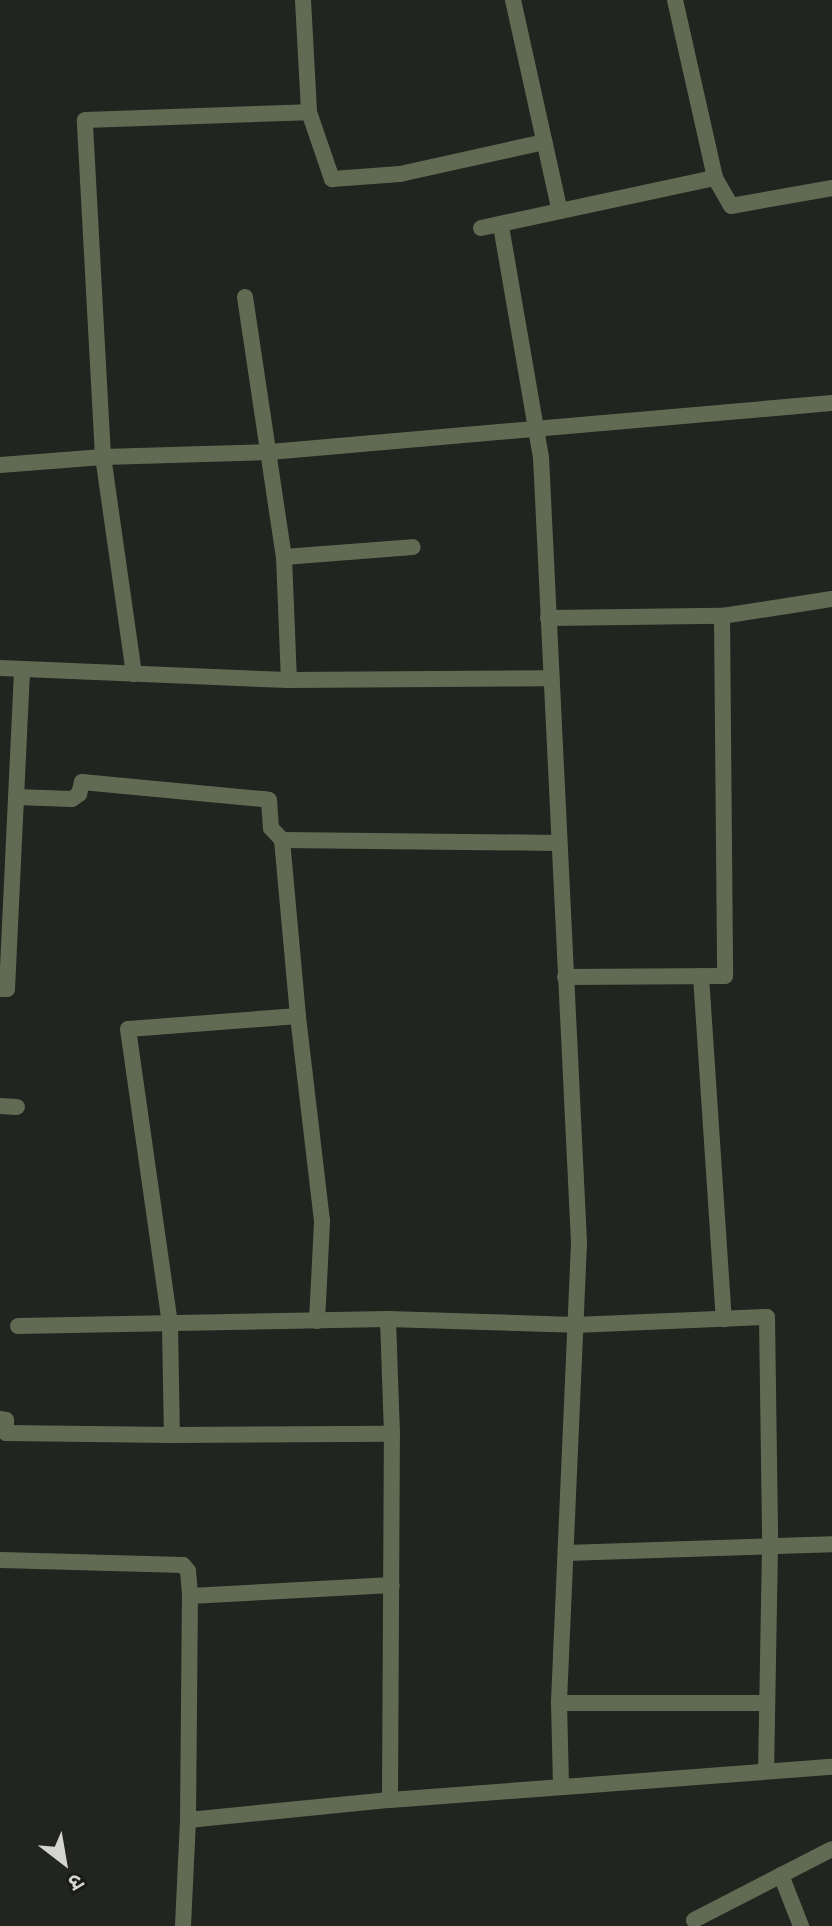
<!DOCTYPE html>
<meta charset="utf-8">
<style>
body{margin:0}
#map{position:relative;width:832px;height:1926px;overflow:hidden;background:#22241f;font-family:"Public Sans","Noto Sans Devanagari",sans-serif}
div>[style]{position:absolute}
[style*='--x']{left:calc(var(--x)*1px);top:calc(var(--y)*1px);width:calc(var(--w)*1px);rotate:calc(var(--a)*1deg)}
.street>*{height:16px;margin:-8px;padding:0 8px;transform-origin:8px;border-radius:8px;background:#616b53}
span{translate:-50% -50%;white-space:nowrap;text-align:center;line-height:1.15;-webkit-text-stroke:8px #191b16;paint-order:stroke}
.north{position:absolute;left:24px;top:1822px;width:80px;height:80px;-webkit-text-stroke:6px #191b16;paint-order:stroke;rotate:149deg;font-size:22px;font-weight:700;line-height:32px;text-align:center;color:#d4d5d2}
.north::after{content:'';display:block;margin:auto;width:28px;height:36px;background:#d4d5d2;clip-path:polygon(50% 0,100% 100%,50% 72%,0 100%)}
</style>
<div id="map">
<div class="street">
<i style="--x:303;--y:0;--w:112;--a:86.9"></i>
<i style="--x:309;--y:112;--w:71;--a:71.1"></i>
<i style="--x:332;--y:179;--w:68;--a:-4.2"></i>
<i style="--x:400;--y:174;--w:148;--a:-12.5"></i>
<i style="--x:513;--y:0;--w:213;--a:77.5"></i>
<i style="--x:675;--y:0;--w:182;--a:77.3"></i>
<i style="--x:501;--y:226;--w:234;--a:80.2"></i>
<i style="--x:541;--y:457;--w:787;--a:87.23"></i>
<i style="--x:579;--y:1243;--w:460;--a:92.5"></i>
<i style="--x:559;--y:1703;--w:84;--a:88.6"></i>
<i style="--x:481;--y:228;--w:239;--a:-12.1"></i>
<i style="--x:715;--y:178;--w:32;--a:60"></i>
<i style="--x:731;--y:206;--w:103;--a:-10.1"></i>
<i style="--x:245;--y:297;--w:263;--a:81.5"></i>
<i style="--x:284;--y:557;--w:123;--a:87.7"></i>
<i style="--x:0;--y:465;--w:103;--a:-4.4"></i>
<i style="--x:103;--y:457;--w:167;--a:-1.7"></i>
<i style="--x:270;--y:452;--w:564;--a:-4.98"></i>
<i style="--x:284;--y:557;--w:129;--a:-4.4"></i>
<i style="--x:722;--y:616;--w:111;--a:-8.8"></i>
<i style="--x:548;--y:618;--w:174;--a:-0.7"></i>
<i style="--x:722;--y:616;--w:360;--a:89.5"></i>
<i style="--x:725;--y:976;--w:160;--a:179.6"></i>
<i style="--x:0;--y:668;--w:289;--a:2.4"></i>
<i style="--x:289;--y:680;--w:261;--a:-0.4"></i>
<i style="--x:134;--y:674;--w:219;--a:-98.1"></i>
<i style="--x:103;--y:457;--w:337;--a:-93.1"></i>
<i style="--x:85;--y:120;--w:224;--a:-2"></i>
<i style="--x:16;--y:797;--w:56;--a:2"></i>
<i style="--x:72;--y:799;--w:9;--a:-36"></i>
<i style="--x:79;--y:794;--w:12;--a:-76"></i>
<i style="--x:82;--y:782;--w:182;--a:5.4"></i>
<i style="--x:263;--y:799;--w:6;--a:9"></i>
<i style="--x:269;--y:800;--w:28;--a:86"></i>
<i style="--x:271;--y:828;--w:16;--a:47"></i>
<i style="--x:282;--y:840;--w:276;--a:0.6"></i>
<i style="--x:282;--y:840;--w:177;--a:84.8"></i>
<i style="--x:701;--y:976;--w:344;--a:86.2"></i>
<i style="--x:0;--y:989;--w:7;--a:0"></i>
<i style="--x:7;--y:989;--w:320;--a:-87.3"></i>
<i style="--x:0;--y:1106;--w:17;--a:3"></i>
<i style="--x:317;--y:1321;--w:100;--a:-87.1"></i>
<i style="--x:322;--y:1221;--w:206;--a:-96.7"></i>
<i style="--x:298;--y:1016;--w:170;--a:175.6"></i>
<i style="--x:128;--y:1029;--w:299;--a:81.9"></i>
<i style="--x:170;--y:1325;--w:110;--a:89"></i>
<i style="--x:172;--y:1435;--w:220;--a:-0.3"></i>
<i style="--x:392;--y:1434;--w:115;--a:-92"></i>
<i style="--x:18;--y:1326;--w:370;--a:-1.1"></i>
<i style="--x:388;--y:1319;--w:187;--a:1.8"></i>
<i style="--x:575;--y:1325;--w:192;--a:-2.4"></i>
<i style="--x:767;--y:1317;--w:229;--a:89.2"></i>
<i style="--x:770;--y:1546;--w:225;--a:91"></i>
<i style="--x:0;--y:1419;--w:6;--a:9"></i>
<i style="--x:6;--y:1420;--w:13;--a:90"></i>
<i style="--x:6;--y:1433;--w:166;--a:0.7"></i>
<i style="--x:566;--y:1553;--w:266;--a:-1.9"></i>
<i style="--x:0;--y:1560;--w:183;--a:1.6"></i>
<i style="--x:183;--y:1565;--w:8;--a:50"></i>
<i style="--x:188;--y:1571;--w:25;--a:85"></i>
<i style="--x:559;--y:1703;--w:208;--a:0"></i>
<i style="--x:390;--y:1800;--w:366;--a:-89.7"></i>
<i style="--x:188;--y:1820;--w:203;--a:-5.7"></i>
<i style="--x:390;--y:1800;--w:443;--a:-4.3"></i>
<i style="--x:781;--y:1875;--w:55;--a:68.6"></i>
<i style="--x:694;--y:1920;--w:155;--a:-27.2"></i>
<i style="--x:183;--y:1926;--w:106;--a:-87.3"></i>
<i style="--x:188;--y:1820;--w:224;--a:-89.5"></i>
<i style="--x:190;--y:1596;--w:202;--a:-3.1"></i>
</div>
<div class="north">उ</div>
</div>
